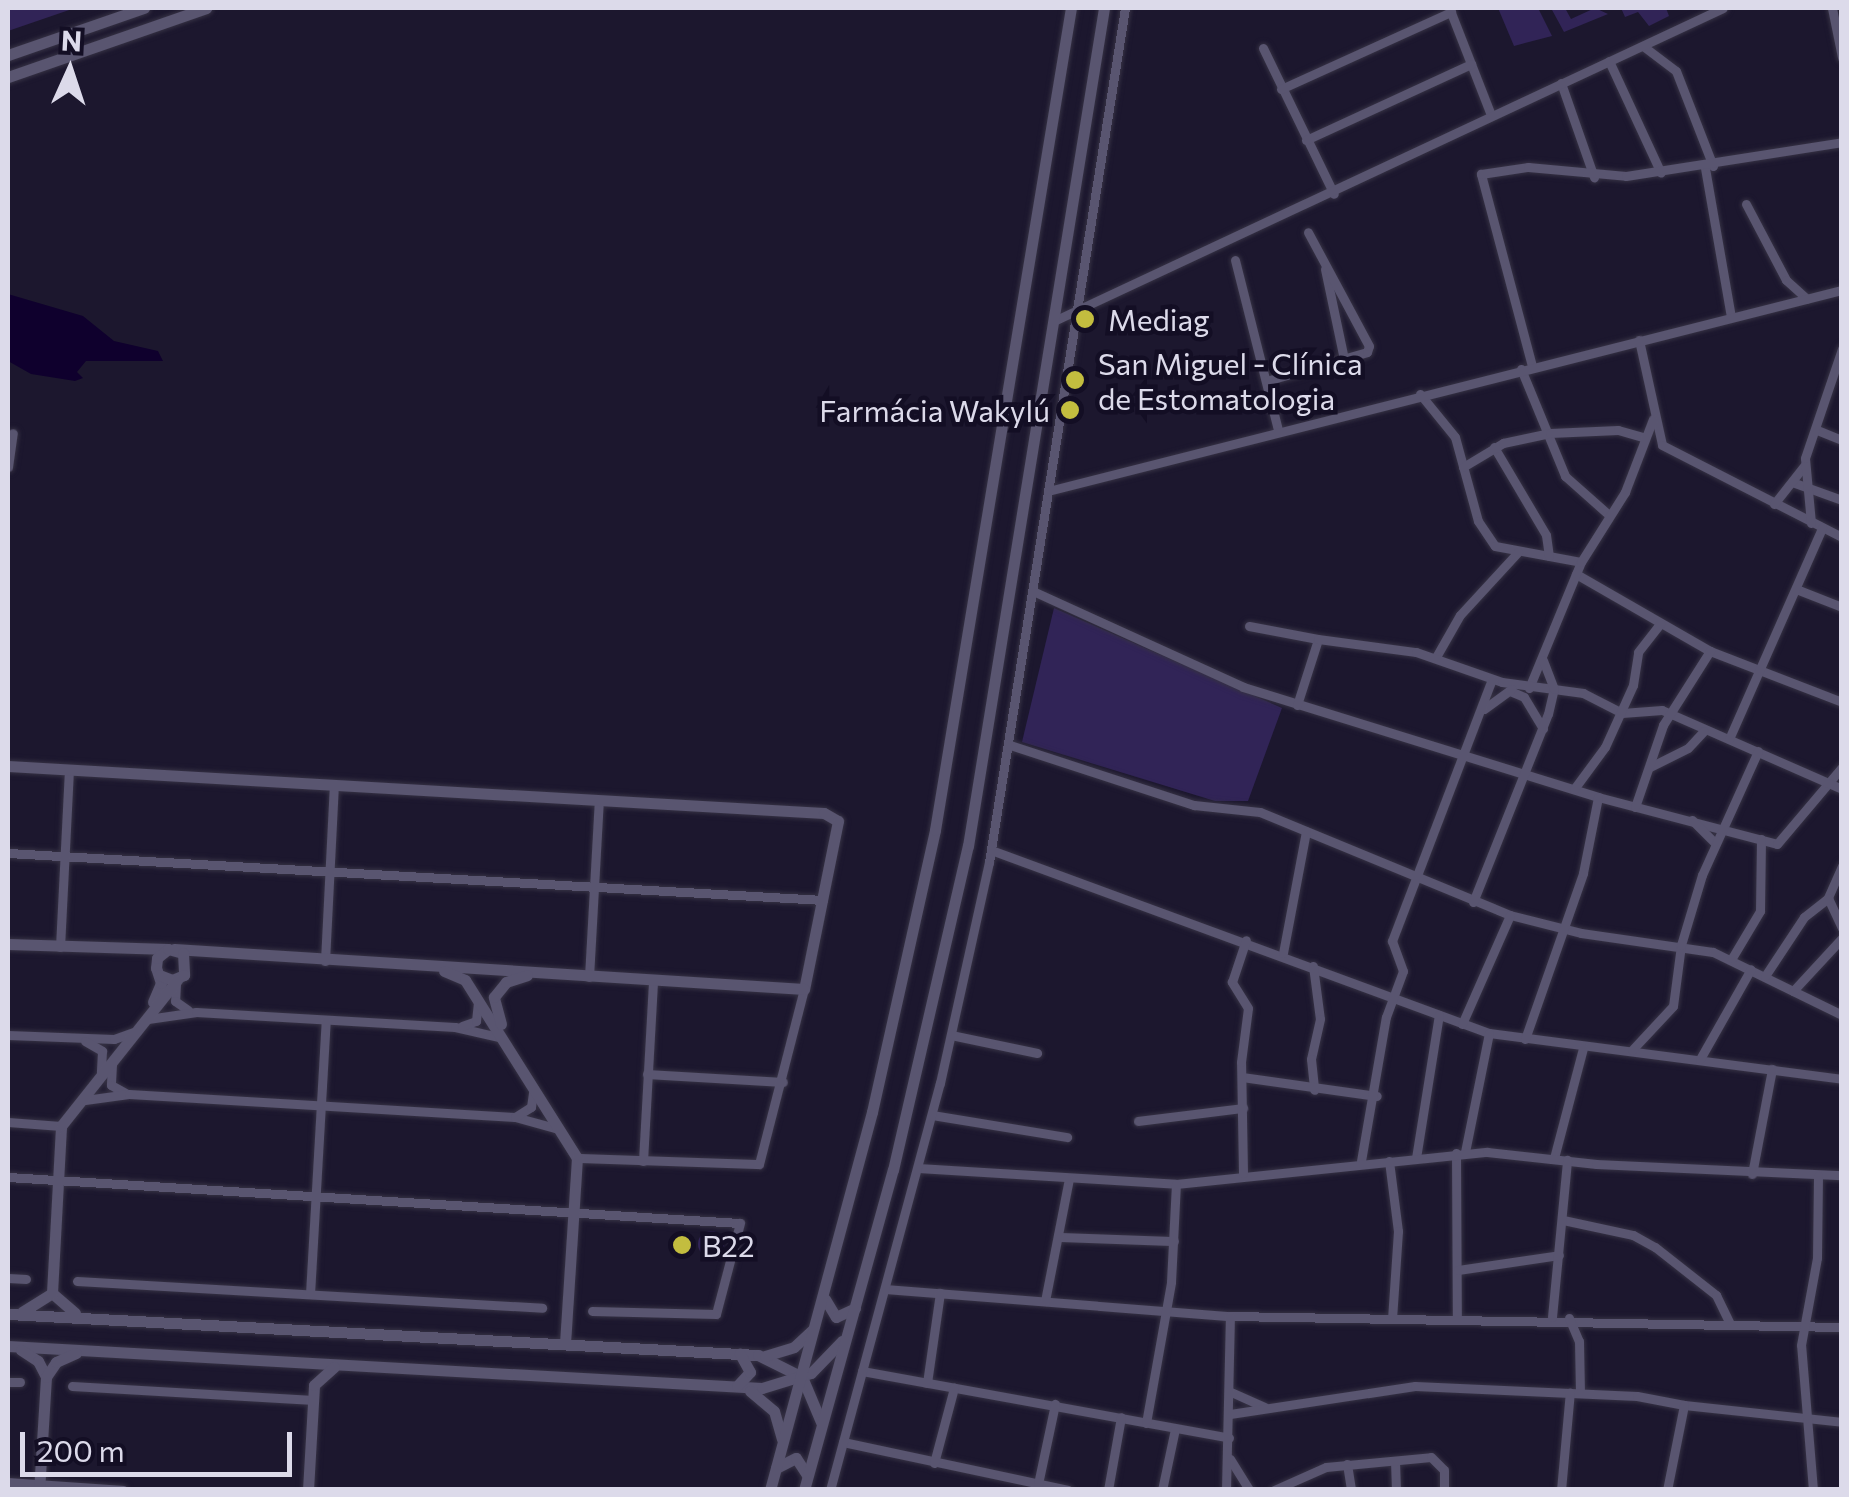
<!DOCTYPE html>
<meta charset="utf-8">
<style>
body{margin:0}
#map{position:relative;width:1849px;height:1497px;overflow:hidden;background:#1c172e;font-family:Commissioner,sans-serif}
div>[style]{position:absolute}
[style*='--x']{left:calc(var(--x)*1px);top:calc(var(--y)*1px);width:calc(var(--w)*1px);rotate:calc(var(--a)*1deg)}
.green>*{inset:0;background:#312457}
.round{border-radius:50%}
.water>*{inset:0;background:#0f002d}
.roads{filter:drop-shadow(0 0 2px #363244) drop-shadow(0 0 2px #363244)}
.minor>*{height:9px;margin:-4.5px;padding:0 4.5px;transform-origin:4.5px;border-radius:4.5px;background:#595570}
.tertiary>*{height:11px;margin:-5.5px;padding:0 5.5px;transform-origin:5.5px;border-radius:5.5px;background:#595570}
.dots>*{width:28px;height:28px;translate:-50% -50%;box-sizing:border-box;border:5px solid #130e24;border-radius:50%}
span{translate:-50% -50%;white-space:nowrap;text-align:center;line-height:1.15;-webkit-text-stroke:9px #130e24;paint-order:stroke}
.poi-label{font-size:30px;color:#dcdaea}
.left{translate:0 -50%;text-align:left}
.right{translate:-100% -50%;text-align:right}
.frame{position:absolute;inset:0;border:10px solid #dcdaea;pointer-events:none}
.north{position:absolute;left:20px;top:20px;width:100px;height:100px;-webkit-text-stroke:8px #130e24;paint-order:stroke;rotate:3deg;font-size:28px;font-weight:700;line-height:40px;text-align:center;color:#dcdaea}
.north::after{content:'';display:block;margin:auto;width:35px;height:45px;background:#dcdaea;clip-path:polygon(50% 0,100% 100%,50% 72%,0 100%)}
.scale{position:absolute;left:20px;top:1432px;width:272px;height:45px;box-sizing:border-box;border:5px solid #dcdaea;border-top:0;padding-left:12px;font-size:30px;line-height:35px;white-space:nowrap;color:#dcdaea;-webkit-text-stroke:8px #130e24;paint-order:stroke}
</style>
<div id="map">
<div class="green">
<i style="clip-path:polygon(8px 8px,75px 8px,8px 31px)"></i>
<i style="clip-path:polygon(1498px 8px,1538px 8px,1552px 36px,1514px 46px)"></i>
<i style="clip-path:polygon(1551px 8px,1565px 8px,1571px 19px,1595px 8px,1608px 14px,1564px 32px)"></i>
<i style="clip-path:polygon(1621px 8px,1666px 8px,1669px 16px,1649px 26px,1638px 12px,1625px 17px)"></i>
<i style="clip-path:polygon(1054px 608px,1282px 708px,1248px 801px,1215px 801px,1022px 742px)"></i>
<i class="round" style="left:698px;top:1231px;width:26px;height:26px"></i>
</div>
<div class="water">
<i style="clip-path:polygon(8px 294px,83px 316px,114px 341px,158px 351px,163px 361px,86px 361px,77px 372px,83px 378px,75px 381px,31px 374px,8px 361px)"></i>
</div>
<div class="roads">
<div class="minor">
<i style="--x:1832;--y:8;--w:50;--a:78.5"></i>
<i style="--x:1450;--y:10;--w:113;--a:68.7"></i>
<i style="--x:1643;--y:46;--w:41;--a:37.1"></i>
<i style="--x:1676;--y:71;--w:102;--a:68.7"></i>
<i style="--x:1263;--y:48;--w:162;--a:64.1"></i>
<i style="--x:1609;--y:61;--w:123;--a:65.1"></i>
<i style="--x:1561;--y:83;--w:100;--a:70.7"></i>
<i style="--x:1281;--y:89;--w:187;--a:-24.4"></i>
<i style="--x:1306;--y:140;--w:182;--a:-24.7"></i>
<i style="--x:1705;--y:168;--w:151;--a:80.1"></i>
<i style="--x:1746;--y:204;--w:86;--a:62.2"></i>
<i style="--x:1786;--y:280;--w:28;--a:42"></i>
<i style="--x:1235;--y:260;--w:175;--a:75.8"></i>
<i style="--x:1325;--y:269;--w:92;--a:78.1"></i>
<i style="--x:1056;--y:320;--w:736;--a:-25.07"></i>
<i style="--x:1639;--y:340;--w:107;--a:77.6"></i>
<i style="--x:1662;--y:445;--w:202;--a:27.1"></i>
<i style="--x:1532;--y:366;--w:199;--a:-104.9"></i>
<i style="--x:1481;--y:174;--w:48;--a:-8.5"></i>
<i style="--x:1528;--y:167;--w:98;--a:5.2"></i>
<i style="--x:1626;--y:176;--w:219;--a:-8.9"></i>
<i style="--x:1521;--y:369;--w:116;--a:67.6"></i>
<i style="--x:1565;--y:476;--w:57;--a:41.5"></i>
<i style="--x:1266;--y:381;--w:105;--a:-16"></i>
<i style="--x:1367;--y:352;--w:6;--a:-72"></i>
<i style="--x:1369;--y:346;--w:129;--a:-118.2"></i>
<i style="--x:1420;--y:394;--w:55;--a:50.9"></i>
<i style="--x:1455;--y:437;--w:87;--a:74.7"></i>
<i style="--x:1478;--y:521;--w:30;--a:56"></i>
<i style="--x:1495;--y:546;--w:87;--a:10.5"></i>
<i style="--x:1817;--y:430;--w:27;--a:22"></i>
<i style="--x:1494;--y:447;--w:102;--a:59.4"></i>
<i style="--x:1546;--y:535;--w:21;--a:82"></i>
<i style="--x:8;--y:467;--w:34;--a:-82"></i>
<i style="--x:1463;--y:467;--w:47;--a:-31"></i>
<i style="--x:1503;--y:443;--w:48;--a:-12"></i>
<i style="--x:1550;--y:433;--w:68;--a:-2.5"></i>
<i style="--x:1618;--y:430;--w:26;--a:16"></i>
<i style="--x:1792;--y:482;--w:53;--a:19.8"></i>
<i style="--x:1052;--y:490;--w:815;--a:-14.21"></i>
<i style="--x:1774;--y:504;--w:48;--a:-51.7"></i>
<i style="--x:1811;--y:523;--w:65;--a:-95.3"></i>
<i style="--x:1805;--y:458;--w:115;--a:-71.3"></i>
<i style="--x:1576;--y:574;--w:155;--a:29.9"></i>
<i style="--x:1710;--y:651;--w:142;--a:21.1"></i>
<i style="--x:1796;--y:589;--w:49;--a:21.4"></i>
<i style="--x:1035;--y:592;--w:229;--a:24.5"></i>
<i style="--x:1243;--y:687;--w:372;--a:17.2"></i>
<i style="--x:1598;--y:797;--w:185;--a:14.7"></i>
<i style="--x:1777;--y:844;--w:101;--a:-49.8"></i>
<i style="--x:1249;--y:626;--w:70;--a:10.7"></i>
<i style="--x:1436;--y:657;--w:48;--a:-60.3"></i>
<i style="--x:1460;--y:615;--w:86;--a:-47.4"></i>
<i style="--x:1529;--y:688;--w:136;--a:-67.6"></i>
<i style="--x:1581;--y:562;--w:83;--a:-57.8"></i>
<i style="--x:1625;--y:492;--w:78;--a:-69"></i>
<i style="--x:1510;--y:691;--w:15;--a:23"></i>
<i style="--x:1524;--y:697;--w:37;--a:59"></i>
<i style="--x:1297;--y:705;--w:69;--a:-72.3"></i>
<i style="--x:1318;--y:639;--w:99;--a:7.6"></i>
<i style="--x:1416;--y:652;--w:91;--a:19.2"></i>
<i style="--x:1502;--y:682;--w:82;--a:7.7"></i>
<i style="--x:1583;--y:693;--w:44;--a:27.1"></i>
<i style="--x:1622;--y:713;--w:40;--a:-4.3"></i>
<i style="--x:1662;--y:710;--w:197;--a:23.7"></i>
<i style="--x:1484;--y:709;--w:34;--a:-36"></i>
<i style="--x:1729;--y:739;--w:231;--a:-66.2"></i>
<i style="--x:1010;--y:745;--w:194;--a:18.1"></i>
<i style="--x:1194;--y:805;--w:66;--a:6.1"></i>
<i style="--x:1260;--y:812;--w:270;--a:22.4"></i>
<i style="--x:1510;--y:915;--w:73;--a:14.2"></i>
<i style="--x:1581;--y:933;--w:133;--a:8.2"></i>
<i style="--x:1713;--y:952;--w:144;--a:26"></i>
<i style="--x:1650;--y:767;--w:42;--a:-26.6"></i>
<i style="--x:1688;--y:748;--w:23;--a:-47"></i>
<i style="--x:1574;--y:789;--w:52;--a:-53.6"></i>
<i style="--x:1605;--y:747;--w:68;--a:-65.7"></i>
<i style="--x:1633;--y:685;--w:33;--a:-81"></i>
<i style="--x:1638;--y:652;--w:36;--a:-52"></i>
<i style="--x:1635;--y:807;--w:87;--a:-71.1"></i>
<i style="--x:1663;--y:725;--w:88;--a:-57.6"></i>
<i style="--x:1692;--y:820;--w:33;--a:45"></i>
<i style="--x:991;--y:850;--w:531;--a:20.18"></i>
<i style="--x:1489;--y:1033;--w:356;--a:7.4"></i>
<i style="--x:8;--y:853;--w:816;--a:3.3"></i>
<i style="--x:1842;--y:866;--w:35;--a:114"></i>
<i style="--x:1828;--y:898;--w:33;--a:65"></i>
<i style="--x:1473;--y:902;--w:202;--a:-68.3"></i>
<i style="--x:1548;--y:714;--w:26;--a:-77"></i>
<i style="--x:1554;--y:689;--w:31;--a:-111"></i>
<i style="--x:60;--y:947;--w:178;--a:-87.1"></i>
<i style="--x:1283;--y:953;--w:124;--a:-79.3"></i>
<i style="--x:1732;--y:958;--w:55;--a:-59.2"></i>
<i style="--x:1760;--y:911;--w:72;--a:-89.2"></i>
<i style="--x:325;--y:961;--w:177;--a:-87.1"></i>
<i style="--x:1313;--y:966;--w:53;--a:82.5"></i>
<i style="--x:1320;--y:1019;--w:41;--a:102.7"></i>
<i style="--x:1311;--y:1059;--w:31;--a:84"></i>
<i style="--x:1765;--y:976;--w:71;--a:-56.5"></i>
<i style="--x:1804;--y:917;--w:31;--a:-38"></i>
<i style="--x:589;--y:977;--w:177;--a:-86.8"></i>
<i style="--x:176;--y:984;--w:17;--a:93"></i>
<i style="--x:175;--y:1001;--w:16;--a:35"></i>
<i style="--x:1793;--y:991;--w:72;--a:-47.2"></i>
<i style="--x:148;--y:1019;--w:49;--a:-8.3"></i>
<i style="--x:196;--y:1012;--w:259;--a:3.3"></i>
<i style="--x:455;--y:1027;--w:44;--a:13.1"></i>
<i style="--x:1462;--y:1024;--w:119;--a:-66.2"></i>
<i style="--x:462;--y:1026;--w:15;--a:-20"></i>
<i style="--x:476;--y:1021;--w:18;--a:-84"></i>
<i style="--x:8;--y:1035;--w:106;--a:2.2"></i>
<i style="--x:114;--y:1039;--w:20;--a:-20"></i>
<i style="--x:951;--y:1035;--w:88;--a:11.8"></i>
<i style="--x:1525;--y:1039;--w:176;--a:-70.7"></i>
<i style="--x:1583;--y:873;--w:77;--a:-78.8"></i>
<i style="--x:85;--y:1041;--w:20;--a:30"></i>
<i style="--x:102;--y:1051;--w:21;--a:93"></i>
<i style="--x:1632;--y:1050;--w:60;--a:-47"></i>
<i style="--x:1673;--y:1006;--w:62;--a:-82.5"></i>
<i style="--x:1681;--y:945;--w:73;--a:-73.3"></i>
<i style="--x:1702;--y:875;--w:136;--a:-65.7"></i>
<i style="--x:1700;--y:1059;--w:103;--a:-60.5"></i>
<i style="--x:112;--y:1064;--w:21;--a:93"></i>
<i style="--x:111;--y:1085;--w:18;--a:29"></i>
<i style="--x:647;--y:1074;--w:136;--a:3.4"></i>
<i style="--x:1242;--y:1077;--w:136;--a:8"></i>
<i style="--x:85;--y:1100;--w:44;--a:-7.8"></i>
<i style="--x:129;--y:1094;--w:387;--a:3.4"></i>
<i style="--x:515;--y:1117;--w:41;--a:15.4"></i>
<i style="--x:932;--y:1115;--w:137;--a:9.3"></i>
<i style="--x:515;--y:1117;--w:19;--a:-32"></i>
<i style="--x:531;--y:1107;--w:15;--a:-82"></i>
<i style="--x:1138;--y:1121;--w:106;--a:-7.1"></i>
<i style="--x:8;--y:1122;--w:53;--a:4.3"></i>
<i style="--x:1465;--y:1152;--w:121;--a:-78.6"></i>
<i style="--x:1456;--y:1153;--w:167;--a:89.7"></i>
<i style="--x:577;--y:1158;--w:182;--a:1.9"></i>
<i style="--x:759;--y:1164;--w:181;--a:-75.6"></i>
<i style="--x:1416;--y:1158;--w:145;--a:-80.9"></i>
<i style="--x:1554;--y:1158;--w:114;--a:-75.2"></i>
<i style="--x:643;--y:1161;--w:180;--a:-86.8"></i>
<i style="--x:1361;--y:1161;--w:146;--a:-80.2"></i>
<i style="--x:1386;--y:1017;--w:49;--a:-69.7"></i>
<i style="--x:1403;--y:971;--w:32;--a:-110"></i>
<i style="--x:1392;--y:941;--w:280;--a:-69.1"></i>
<i style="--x:1389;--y:1161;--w:71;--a:82.7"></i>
<i style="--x:1398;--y:1231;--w:87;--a:93.9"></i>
<i style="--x:918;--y:1168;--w:258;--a:3.5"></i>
<i style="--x:1176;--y:1184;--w:313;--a:-5.9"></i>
<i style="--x:1487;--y:1152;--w:110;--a:6.3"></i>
<i style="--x:1596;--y:1164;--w:246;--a:2.6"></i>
<i style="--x:1243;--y:1173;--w:111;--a:-91"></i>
<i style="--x:1241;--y:1062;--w:54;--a:-82.6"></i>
<i style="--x:1248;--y:1008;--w:31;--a:-122"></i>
<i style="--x:1232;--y:982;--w:44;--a:-71.6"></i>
<i style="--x:1752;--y:1174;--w:107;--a:-79.2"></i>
<i style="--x:8;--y:1177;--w:733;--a:3.6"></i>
<i style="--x:740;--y:1223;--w:94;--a:104.8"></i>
<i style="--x:716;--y:1314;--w:124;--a:-178.6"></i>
<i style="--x:1563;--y:1220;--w:72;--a:12.1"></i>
<i style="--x:1633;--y:1235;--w:25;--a:29"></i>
<i style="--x:1655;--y:1247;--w:78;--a:38.2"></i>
<i style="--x:1716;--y:1295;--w:30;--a:64"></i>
<i style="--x:1058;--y:1237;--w:116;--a:2"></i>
<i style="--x:1458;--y:1270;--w:102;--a:-8.4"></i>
<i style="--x:8;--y:1278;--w:18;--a:3"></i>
<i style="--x:77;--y:1281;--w:466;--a:3.3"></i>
<i style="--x:885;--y:1289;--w:346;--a:4.5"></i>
<i style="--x:1230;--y:1316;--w:612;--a:1.03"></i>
<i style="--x:310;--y:1294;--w:274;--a:-86.7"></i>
<i style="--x:1045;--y:1301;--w:124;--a:-78.9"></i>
<i style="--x:1552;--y:1317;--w:158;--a:-84.5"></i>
<i style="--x:1569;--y:1318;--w:25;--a:67"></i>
<i style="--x:1579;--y:1341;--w:51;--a:88.9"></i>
<i style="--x:862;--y:1371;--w:373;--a:10.3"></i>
<i style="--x:8;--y:1382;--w:12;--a:0"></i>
<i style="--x:927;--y:1383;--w:91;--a:-81.8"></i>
<i style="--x:72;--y:1386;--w:242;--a:3.3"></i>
<i style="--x:1231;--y:1392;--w:37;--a:24"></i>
<i style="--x:1684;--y:1405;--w:159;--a:6.1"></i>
<i style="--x:1230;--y:1414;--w:187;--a:-8.6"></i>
<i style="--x:1415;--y:1386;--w:222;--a:2.6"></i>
<i style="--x:1637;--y:1396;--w:48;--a:10.8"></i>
<i style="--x:1684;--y:1405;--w:87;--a:101.3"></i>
<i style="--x:1146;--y:1423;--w:143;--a:-79.9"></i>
<i style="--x:1171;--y:1282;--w:98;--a:-87.1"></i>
<i style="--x:843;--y:1442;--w:230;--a:12"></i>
<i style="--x:1230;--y:1459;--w:36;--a:58"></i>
<i style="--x:1395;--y:1461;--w:29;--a:88"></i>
<i style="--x:934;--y:1463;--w:78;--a:-75.1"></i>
<i style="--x:1347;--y:1464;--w:26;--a:81"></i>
<i style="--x:8;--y:1482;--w:115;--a:4"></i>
<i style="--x:1038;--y:1484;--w:82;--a:-78"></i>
<i style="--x:830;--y:1490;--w:422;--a:-74.9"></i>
<i style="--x:940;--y:1083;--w:226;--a:-77.5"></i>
<i style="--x:989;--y:862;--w:865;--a:-80.95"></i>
<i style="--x:1108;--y:1490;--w:74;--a:-79.9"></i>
<i style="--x:1162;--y:1490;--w:62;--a:-78"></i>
<i style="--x:1226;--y:1490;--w:174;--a:-88.7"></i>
<i style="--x:1274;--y:1490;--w:57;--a:-23.9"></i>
<i style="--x:1326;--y:1467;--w:105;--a:-5.4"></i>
<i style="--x:1431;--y:1457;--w:18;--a:45"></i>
<i style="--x:1444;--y:1470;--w:20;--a:90"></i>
<i style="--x:1561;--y:1490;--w:98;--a:-84.8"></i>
<i style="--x:1813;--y:1490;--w:145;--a:-94.7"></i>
<i style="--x:1801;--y:1345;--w:88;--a:-79.6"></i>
<i style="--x:1817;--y:1258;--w:82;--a:-89.3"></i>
</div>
<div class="tertiary">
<i style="--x:8;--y:55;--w:144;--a:-19.1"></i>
<i style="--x:8;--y:77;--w:210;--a:-19.2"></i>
<i style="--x:8;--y:766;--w:817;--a:3.3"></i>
<i style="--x:824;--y:813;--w:16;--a:30"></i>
<i style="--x:838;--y:821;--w:171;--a:101.4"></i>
<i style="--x:804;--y:989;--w:631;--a:-176.37"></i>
<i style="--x:8;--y:944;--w:160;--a:1.8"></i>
<i style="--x:444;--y:971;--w:23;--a:23"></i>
<i style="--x:465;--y:980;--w:210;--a:57.8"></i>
<i style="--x:577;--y:1158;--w:186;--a:93.7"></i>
<i style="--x:153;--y:1002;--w:21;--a:-67"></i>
<i style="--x:161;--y:983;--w:16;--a:-108"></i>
<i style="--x:156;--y:968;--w:10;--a:-84"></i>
<i style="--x:157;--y:958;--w:14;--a:-39"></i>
<i style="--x:168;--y:949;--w:16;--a:15"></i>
<i style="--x:183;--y:953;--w:22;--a:87"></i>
<i style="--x:184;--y:975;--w:13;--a:157"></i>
<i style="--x:172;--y:980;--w:14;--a:-159"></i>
<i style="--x:501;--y:1024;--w:28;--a:-105"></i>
<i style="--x:494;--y:997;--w:19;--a:-51"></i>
<i style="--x:506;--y:982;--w:22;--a:-18"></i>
<i style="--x:825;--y:1299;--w:21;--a:59"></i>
<i style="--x:836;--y:1317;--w:21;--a:-25"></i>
<i style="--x:22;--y:1312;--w:36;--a:-32"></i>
<i style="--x:75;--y:1313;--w:30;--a:-139"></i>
<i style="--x:52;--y:1293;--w:167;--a:-86.9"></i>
<i style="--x:61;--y:1126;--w:186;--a:-51.5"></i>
<i style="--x:8;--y:1314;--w:751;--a:3.13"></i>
<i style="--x:758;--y:1355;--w:49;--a:26.6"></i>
<i style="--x:802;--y:1377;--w:49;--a:67.1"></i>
<i style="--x:8;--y:1346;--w:755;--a:3.19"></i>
<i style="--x:762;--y:1388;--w:51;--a:-17"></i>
<i style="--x:811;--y:1373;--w:45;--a:-45.9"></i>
<i style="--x:21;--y:1350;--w:20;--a:33"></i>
<i style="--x:38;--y:1361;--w:18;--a:63"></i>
<i style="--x:46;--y:1377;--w:113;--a:93.5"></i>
<i style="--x:765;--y:1356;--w:30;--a:-17"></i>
<i style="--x:794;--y:1347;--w:25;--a:-43"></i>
<i style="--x:46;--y:1377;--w:18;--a:-56"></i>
<i style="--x:56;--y:1362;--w:22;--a:-24"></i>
<i style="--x:737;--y:1386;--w:19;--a:-47"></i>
<i style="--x:750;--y:1372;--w:21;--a:-119"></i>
<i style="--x:750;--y:1391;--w:31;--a:40"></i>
<i style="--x:774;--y:1411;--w:29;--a:74"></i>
<i style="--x:776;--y:1468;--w:22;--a:-27"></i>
<i style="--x:796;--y:1458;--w:20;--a:57"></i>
<i style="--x:308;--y:1490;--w:105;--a:-86.7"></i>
<i style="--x:314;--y:1385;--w:27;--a:-42"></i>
<i style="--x:770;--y:1490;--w:392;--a:-74.9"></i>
<i style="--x:872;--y:1112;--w:289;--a:-77.4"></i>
<i style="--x:935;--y:830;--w:833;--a:-80.61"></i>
<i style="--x:804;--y:1490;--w:332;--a:-74.5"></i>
<i style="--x:893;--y:1170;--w:333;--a:-77"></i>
<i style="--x:968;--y:846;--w:849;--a:-80.78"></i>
</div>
</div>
<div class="dots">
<i style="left:1085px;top:319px;background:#c3bd3f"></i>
<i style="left:1075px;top:380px;background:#c3bd3f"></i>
<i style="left:1070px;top:410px;background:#c3bd3f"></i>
<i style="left:682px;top:1245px;background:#c3bd3f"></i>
</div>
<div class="poi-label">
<span class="left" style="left:1108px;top:319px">Mediag</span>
<span class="left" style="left:1098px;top:380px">San Miguel - Clínica<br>de Estomatologia</span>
<span class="right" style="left:1050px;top:410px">Farmácia Wakylú</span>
<span class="left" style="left:702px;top:1245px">B22</span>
</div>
<div class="frame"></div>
<div class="north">N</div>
<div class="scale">200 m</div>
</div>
